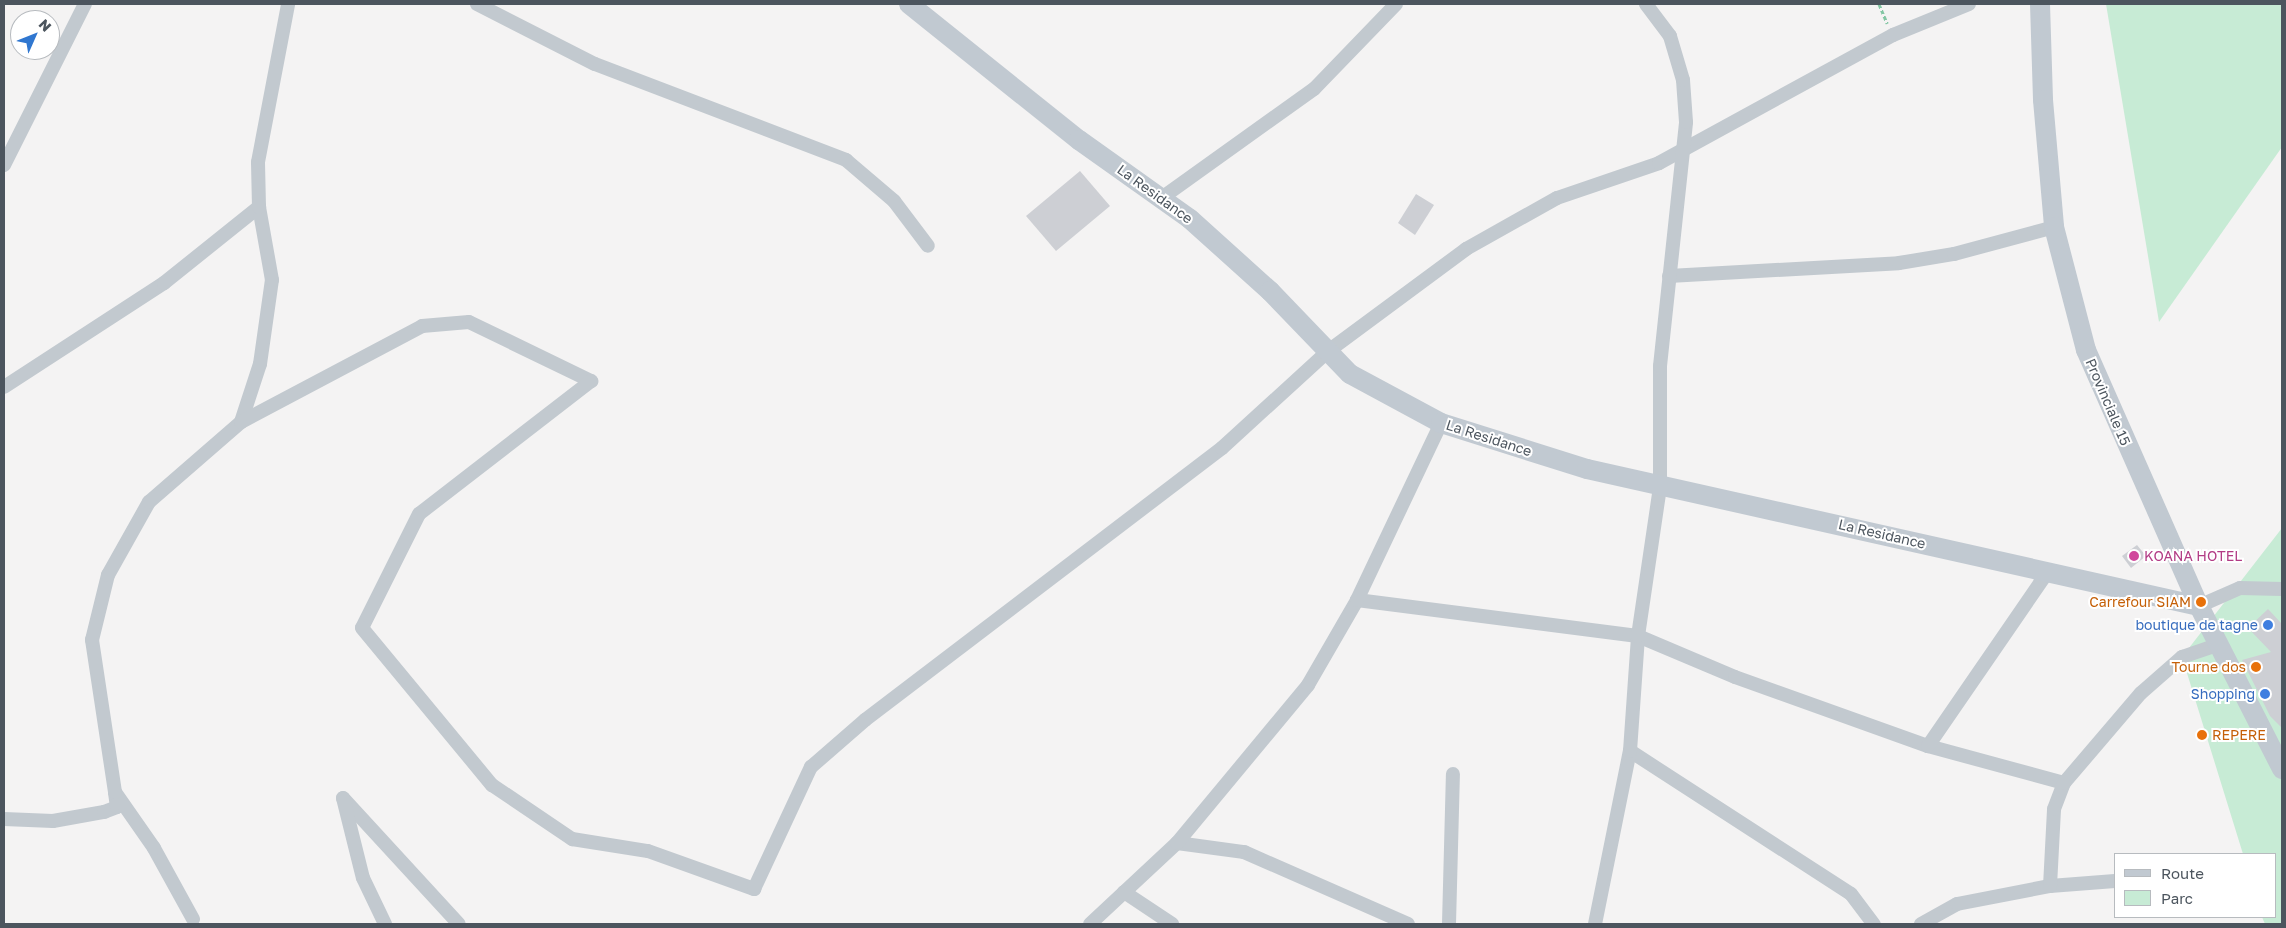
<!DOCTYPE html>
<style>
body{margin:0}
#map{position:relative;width:2286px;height:928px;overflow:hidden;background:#f4f3f3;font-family:"Golos Text",sans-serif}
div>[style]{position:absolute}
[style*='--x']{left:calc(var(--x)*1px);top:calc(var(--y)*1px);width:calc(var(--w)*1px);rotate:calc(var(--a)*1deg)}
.green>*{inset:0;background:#c7ebd5}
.building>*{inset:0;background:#cdcfd4}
.path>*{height:3px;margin-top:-1.5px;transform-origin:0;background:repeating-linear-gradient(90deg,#83c6a4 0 4px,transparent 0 6.5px)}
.street>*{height:14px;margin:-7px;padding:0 7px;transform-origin:7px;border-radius:7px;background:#c2c9cf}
.secondary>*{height:20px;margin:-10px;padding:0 10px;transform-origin:10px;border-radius:10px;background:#c1c9d1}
.dots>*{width:14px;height:14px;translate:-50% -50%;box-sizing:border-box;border:2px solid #fff;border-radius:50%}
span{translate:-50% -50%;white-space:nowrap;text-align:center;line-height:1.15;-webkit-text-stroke:4px #fff;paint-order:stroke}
.street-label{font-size:14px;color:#4c555e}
.hotel-label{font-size:14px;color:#b23c85}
.left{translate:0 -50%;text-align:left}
.food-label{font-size:14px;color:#c56008}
.right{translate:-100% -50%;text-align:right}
.shop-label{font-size:14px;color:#366cbe}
.frame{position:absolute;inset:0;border:5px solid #4c555e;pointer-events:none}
.legend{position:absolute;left:2114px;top:853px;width:162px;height:65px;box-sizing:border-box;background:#fff;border:1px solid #b7bbbf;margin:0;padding:6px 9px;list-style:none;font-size:15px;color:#4c555e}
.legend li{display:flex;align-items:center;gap:10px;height:25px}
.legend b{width:25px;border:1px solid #b7bbbf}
.north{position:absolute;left:10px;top:10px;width:50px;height:50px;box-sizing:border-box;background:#fff;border:1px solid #b7bbbf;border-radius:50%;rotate:46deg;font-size:14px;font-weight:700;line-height:20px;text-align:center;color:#4c555e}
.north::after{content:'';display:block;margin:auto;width:18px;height:22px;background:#3077d0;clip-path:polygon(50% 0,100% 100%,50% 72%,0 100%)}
</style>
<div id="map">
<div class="green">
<i style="clip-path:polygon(2106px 4px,2282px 4px,2282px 147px,2159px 322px)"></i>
<i style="clip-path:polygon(2282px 528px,2282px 924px,2265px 924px,2262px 917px,2275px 917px,2275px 854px,2243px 854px,2182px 657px)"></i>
</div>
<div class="building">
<i style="clip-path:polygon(1080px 171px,1110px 206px,1056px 251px,1026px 216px)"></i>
<i style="clip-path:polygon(1416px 194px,1434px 205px,1415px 235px,1398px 223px)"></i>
<i style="clip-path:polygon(2137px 545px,2146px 556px,2131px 568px,2122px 556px)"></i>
<i style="clip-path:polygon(2268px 609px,2282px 624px,2282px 728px,2270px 716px,2242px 660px,2271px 652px,2248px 628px)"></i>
</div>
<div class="path">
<i style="--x:1879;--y:4;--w:21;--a:67"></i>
</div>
<div class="street">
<i style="--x:477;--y:4;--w:132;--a:27"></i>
<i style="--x:595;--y:64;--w:269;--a:20.9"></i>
<i style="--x:846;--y:160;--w:63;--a:40.5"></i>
<i style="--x:894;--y:201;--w:56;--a:52.9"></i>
<i style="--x:4;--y:165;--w:180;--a:-63.3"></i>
<i style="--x:1163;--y:197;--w:186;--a:-35.6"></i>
<i style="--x:1314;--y:89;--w:118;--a:-46"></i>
<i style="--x:1669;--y:276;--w:230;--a:-3.2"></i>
<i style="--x:1899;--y:263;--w:56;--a:-9.3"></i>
<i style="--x:1954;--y:254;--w:104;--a:-15.1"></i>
<i style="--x:4;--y:387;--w:191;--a:-33"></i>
<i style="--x:164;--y:283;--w:122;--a:-38.7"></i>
<i style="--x:241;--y:422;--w:61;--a:-71.9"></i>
<i style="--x:260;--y:364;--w:85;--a:-81.9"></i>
<i style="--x:272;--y:280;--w:74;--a:-100.1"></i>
<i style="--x:259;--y:207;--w:45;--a:-91.3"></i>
<i style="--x:258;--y:162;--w:161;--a:-79.2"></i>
<i style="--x:1357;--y:600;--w:283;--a:7.3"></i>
<i style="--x:1638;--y:636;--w:105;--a:22.9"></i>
<i style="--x:1735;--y:677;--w:205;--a:19.7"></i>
<i style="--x:1928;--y:746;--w:141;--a:15.2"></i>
<i style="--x:2199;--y:606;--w:45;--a:-23.7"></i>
<i style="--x:2240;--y:588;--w:42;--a:1.4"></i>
<i style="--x:1928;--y:746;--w:210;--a:-55.5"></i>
<i style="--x:1630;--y:751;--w:263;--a:32.9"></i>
<i style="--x:1851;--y:894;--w:38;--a:53"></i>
<i style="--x:343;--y:798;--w:171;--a:47.4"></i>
<i style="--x:343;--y:798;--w:82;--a:76"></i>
<i style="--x:363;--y:878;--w:51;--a:64.4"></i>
<i style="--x:4;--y:819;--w:49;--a:2.3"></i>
<i style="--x:53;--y:821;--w:52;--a:-10"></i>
<i style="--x:104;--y:812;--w:14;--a:-21"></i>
<i style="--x:117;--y:807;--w:14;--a:-98"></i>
<i style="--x:1177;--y:843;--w:68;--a:7.7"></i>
<i style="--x:1244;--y:852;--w:179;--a:23.7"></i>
<i style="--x:2050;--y:886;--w:65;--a:-4.4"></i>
<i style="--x:1124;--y:892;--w:58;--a:33.7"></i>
<i style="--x:193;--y:919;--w:81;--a:-118.8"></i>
<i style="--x:154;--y:848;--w:68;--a:-124.9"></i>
<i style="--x:115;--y:792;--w:154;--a:-98.6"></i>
<i style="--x:92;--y:640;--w:67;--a:-76.2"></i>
<i style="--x:108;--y:575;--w:84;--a:-60.7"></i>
<i style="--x:149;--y:502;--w:122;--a:-41"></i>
<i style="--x:241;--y:422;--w:205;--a:-27.9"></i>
<i style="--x:422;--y:326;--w:47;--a:-4.9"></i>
<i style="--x:469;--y:322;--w:136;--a:25.8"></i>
<i style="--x:591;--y:381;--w:217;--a:142.3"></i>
<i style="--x:419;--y:514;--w:127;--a:116.6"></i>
<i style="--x:362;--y:628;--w:204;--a:50.4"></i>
<i style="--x:492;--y:785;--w:97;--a:34"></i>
<i style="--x:572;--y:839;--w:77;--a:9"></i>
<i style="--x:648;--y:851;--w:113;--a:19.7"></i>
<i style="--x:754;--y:889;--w:135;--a:-65"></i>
<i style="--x:811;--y:767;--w:72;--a:-41"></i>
<i style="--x:865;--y:720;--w:449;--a:-37.3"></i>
<i style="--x:1222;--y:448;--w:142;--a:-42.4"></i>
<i style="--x:1327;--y:352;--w:173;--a:-36.5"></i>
<i style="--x:1466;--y:249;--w:104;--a:-29.3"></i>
<i style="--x:1557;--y:198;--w:108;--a:-18.9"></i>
<i style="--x:1659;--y:163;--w:267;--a:-28.7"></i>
<i style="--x:1893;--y:35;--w:82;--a:-22.2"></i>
<i style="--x:1090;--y:924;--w:119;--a:-43"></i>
<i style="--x:1177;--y:843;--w:205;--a:-50.3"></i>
<i style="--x:1308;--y:685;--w:98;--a:-60"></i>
<i style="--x:1357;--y:600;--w:196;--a:-64.6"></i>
<i style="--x:1449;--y:924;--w:150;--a:-88.5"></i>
<i style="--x:1595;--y:924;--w:177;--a:-78.6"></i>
<i style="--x:1630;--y:751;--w:115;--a:-86"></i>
<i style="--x:1638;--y:636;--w:151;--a:-81.6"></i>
<i style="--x:1660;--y:487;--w:121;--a:-90"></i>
<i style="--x:1660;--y:366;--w:245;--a:-83.9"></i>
<i style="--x:1686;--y:122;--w:42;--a:-94.1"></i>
<i style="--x:1683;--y:80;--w:46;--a:-106.5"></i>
<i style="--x:1670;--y:36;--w:40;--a:-127"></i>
<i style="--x:1921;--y:924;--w:41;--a:-29.1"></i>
<i style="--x:1957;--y:904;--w:95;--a:-11"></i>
<i style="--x:2050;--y:886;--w:77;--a:-87"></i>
<i style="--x:2054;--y:809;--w:28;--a:-69"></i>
<i style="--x:2064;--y:783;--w:118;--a:-49.5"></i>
<i style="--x:2141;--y:693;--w:55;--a:-41.3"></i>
<i style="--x:2182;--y:657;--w:39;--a:-19"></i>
</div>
<div class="secondary">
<i style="--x:909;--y:4;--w:218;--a:38.7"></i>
<i style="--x:1079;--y:140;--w:136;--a:35.4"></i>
<i style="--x:1190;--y:219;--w:108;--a:42"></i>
<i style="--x:1270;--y:291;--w:115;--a:46.1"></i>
<i style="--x:1350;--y:374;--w:103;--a:28.3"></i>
<i style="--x:1441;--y:423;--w:153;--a:17.5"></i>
<i style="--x:1587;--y:469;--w:627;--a:12.62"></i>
<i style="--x:2040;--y:4;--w:96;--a:88.2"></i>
<i style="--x:2043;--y:100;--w:127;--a:85"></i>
<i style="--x:2054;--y:227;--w:127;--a:75.4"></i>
<i style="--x:2086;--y:350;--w:280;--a:66.2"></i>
<i style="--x:2199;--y:606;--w:183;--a:63"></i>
</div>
<div class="dots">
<i style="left:2134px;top:556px;background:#d1479c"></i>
<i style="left:2201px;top:602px;background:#e8710a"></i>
<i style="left:2268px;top:625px;background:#3f7fe0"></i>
<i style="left:2256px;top:667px;background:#e8710a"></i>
<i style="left:2265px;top:694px;background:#3f7fe0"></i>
<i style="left:2202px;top:735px;background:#e8710a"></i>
</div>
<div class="street-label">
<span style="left:1155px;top:194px;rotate:36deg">La Residance</span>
<span style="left:2108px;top:402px;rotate:67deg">Provinciale 15</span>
<span style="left:1489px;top:438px;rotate:18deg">La Residance</span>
<span style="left:1882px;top:534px;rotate:13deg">La Residance</span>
</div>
<div class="hotel-label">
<span class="left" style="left:2144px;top:556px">KOANA HOTEL</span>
</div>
<div class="food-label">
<span class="right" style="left:2191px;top:602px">Carrefour SIAM</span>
<span class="right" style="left:2246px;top:667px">Tourne dos</span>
<span class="left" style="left:2212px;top:735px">REPERE</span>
</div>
<div class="shop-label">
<span class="right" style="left:2258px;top:625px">boutique de tagne</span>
<span class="right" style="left:2255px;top:694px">Shopping</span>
</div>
<div class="frame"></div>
<ul class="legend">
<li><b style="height:6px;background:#c1c9d1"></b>Route</li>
<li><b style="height:14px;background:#c7ebd5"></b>Parc</li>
</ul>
<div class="north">N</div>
</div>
